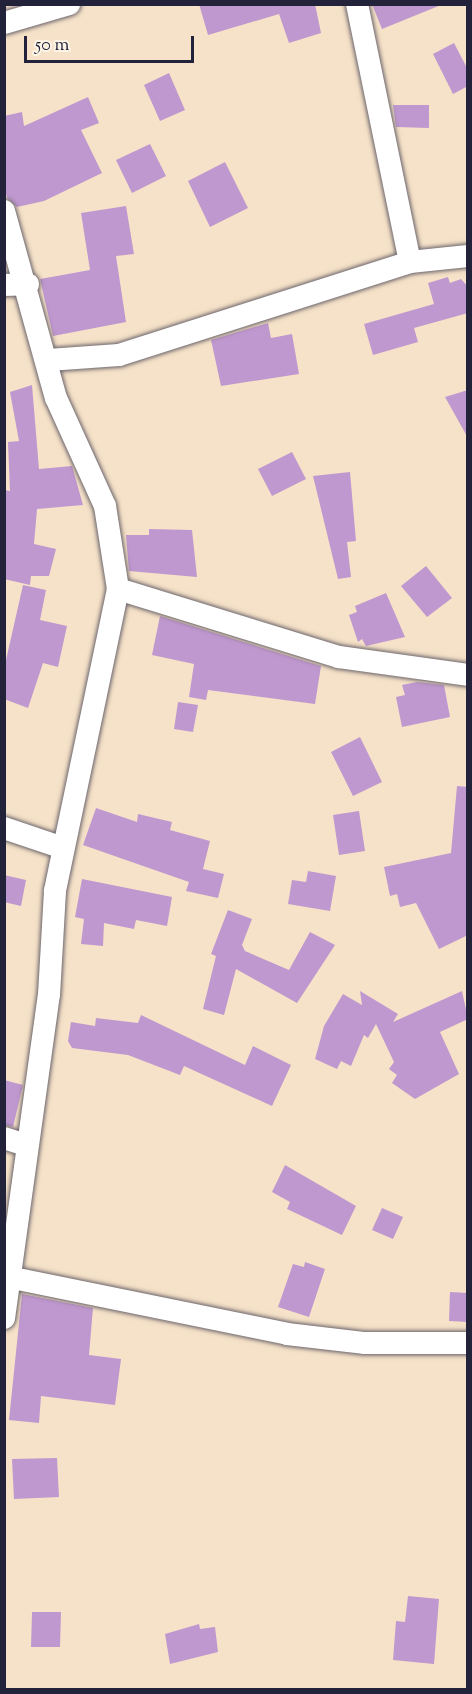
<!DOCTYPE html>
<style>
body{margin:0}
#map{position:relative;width:472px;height:1694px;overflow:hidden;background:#f6e2c8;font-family:"Sorts Mill Goudy",serif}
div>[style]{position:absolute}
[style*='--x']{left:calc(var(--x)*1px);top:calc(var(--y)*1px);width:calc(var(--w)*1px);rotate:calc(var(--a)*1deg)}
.building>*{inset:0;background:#bf98cf}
.roads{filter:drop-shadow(0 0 2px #6c656c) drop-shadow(0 0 2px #6c656c)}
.minor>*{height:22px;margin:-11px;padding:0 11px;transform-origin:11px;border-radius:11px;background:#fff}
span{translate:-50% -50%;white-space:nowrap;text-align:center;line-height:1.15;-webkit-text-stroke:4.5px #fcf5e5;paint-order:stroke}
.frame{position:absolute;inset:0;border:6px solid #22223b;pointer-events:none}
.scale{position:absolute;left:24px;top:36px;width:170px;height:27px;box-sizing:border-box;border:3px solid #22223b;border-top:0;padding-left:8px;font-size:18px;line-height:21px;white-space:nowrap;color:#22223b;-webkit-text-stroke:4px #fcf5e5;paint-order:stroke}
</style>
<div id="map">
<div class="building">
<i style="clip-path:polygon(199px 4px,315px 4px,321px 33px,289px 43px,279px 14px,208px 35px)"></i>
<i style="clip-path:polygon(372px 4px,441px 4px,441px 5px,382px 29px)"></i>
<i style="clip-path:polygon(454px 43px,468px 70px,468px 86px,453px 94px,433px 54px)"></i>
<i style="clip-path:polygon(169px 73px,185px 110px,160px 121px,144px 85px)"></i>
<i style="clip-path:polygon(88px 97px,99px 123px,81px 130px,102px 173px,44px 201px,17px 207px,7px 198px,4px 184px,4px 116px,22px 112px,24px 126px)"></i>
<i style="clip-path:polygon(393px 105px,429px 105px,429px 128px,396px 127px)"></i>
<i style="clip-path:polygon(150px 144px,166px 176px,132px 193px,116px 160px)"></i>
<i style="clip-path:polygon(225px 162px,248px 208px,210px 227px,188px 181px)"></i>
<i style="clip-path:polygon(126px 206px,134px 254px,116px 256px,126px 322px,53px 336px,40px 279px,90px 270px,81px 213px)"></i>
<i style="clip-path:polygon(448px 277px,450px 283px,461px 279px,468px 287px,468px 313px,414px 328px,418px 342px,373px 355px,364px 324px,434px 304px,428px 283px)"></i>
<i style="clip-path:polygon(268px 323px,271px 338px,292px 334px,299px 374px,221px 386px,211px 340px)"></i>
<i style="clip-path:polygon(32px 385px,39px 469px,72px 466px,83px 505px,37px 509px,34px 544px,56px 549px,49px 576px,31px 576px,30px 585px,4px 579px,4px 490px,10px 491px,8px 442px,19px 441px,10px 392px)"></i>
<i style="clip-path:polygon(468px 390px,468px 438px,445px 397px)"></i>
<i style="clip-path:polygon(292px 452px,306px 479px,272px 496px,258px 469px)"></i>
<i style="clip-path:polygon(350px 472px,356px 541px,347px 542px,351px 577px,338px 579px,313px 476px)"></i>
<i style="clip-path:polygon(149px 529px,192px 530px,197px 577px,129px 571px,126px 535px,149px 535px)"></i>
<i style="clip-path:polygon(426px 566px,452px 598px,427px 617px,401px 586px)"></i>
<i style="clip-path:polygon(23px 585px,46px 590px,40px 620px,67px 626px,58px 667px,43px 663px,28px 708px,4px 699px,4px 669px)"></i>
<i style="clip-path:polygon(386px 593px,405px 637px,366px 646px,362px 639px,358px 642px,349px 615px,357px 612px,355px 606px)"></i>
<i style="clip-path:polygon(160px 616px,321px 666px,315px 704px,208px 690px,206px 700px,189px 697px,194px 664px,152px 655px)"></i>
<i style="clip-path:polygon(417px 682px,444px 685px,450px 717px,402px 727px,396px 697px,405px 695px,402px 685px)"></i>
<i style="clip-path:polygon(178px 702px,198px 705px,193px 732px,174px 729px)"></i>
<i style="clip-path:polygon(360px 737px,382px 782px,353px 796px,331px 752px)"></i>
<i style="clip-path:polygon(457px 786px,468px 787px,468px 935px,439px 949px,416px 903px,400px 907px,397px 894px,390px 896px,384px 867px,451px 853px)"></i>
<i style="clip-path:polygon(96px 808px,137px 822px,138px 814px,172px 822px,170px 830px,210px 841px,203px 869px,224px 874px,218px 898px,186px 891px,189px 882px,83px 845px)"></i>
<i style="clip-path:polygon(359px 811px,365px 851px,339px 855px,333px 815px)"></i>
<i style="clip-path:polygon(308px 871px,336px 876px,330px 911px,288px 904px,292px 880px,306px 882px)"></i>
<i style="clip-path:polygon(4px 875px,26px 880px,21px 906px,4px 902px)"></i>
<i style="clip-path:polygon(82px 879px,172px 897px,167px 926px,136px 920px,134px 929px,104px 923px,103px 946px,81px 944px,84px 919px,75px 917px)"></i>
<i style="clip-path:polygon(228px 910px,252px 919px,242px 945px,245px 951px,289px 970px,310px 932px,335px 945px,297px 1003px,236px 969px,224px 1015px,203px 1009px,216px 956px,211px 954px)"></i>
<i style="clip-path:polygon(360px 991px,398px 1014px,393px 1022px,462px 991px,468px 1019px,440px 1032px,459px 1074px,415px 1099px,392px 1083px,397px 1075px,389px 1069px,394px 1062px,376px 1024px,368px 1038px,364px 1035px,351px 1066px,341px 1061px,337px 1069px,315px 1059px,324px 1026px,343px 994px,362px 1005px)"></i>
<i style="clip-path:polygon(141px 1015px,245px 1065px,253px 1046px,291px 1065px,272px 1106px,184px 1066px,180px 1075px,128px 1055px,72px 1048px,68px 1041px,71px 1022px,95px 1026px,96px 1018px,138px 1023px)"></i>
<i style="clip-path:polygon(4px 1080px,23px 1085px,13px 1127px,4px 1125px)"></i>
<i style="clip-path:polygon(285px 1165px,356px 1206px,342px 1235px,287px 1209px,290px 1202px,272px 1192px)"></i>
<i style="clip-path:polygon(382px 1208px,403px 1217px,393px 1239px,372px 1230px)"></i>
<i style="clip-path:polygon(305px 1262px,325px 1269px,309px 1317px,278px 1307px,293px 1264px,304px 1267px)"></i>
<i style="clip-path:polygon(450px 1292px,468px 1293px,468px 1322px,449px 1321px)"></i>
<i style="clip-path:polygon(22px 1294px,93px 1308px,89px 1355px,121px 1359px,115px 1405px,41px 1396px,39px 1423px,9px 1420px)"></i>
<i style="clip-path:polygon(57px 1458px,59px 1497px,14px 1499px,12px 1459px)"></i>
<i style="clip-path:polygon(408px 1596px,439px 1599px,434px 1664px,393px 1660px,396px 1621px,405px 1622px)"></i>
<i style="clip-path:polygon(32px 1612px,61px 1612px,60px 1647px,31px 1647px)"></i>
<i style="clip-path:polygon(199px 1624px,200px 1629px,215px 1627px,218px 1652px,170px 1664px,165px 1634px)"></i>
</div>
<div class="roads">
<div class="minor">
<i style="--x:357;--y:4;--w:263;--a:78.4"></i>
<i style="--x:4;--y:23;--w:68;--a:-16.3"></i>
<i style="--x:4;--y:211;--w:194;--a:74.5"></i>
<i style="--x:56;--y:398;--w:119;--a:65.6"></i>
<i style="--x:105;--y:506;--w:84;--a:81.1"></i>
<i style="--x:118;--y:589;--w:309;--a:101.8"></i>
<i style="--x:55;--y:891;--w:103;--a:93.3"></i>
<i style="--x:49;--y:994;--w:327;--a:97.9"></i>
<i style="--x:4;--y:285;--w:24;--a:-2"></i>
<i style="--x:48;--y:360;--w:71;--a:-4"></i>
<i style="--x:119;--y:355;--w:305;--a:-17.7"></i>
<i style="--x:410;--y:262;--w:58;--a:-5.9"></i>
<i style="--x:118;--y:589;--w:231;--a:17.1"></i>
<i style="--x:339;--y:657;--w:130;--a:7.9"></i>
<i style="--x:4;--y:828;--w:62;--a:18.7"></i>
<i style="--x:4;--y:1138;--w:22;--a:18"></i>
<i style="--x:8;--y:1277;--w:285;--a:11.5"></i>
<i style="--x:287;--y:1334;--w:79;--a:6.6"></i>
<i style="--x:365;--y:1343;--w:103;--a:0"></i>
</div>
</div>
<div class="frame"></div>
<div class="scale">50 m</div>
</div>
